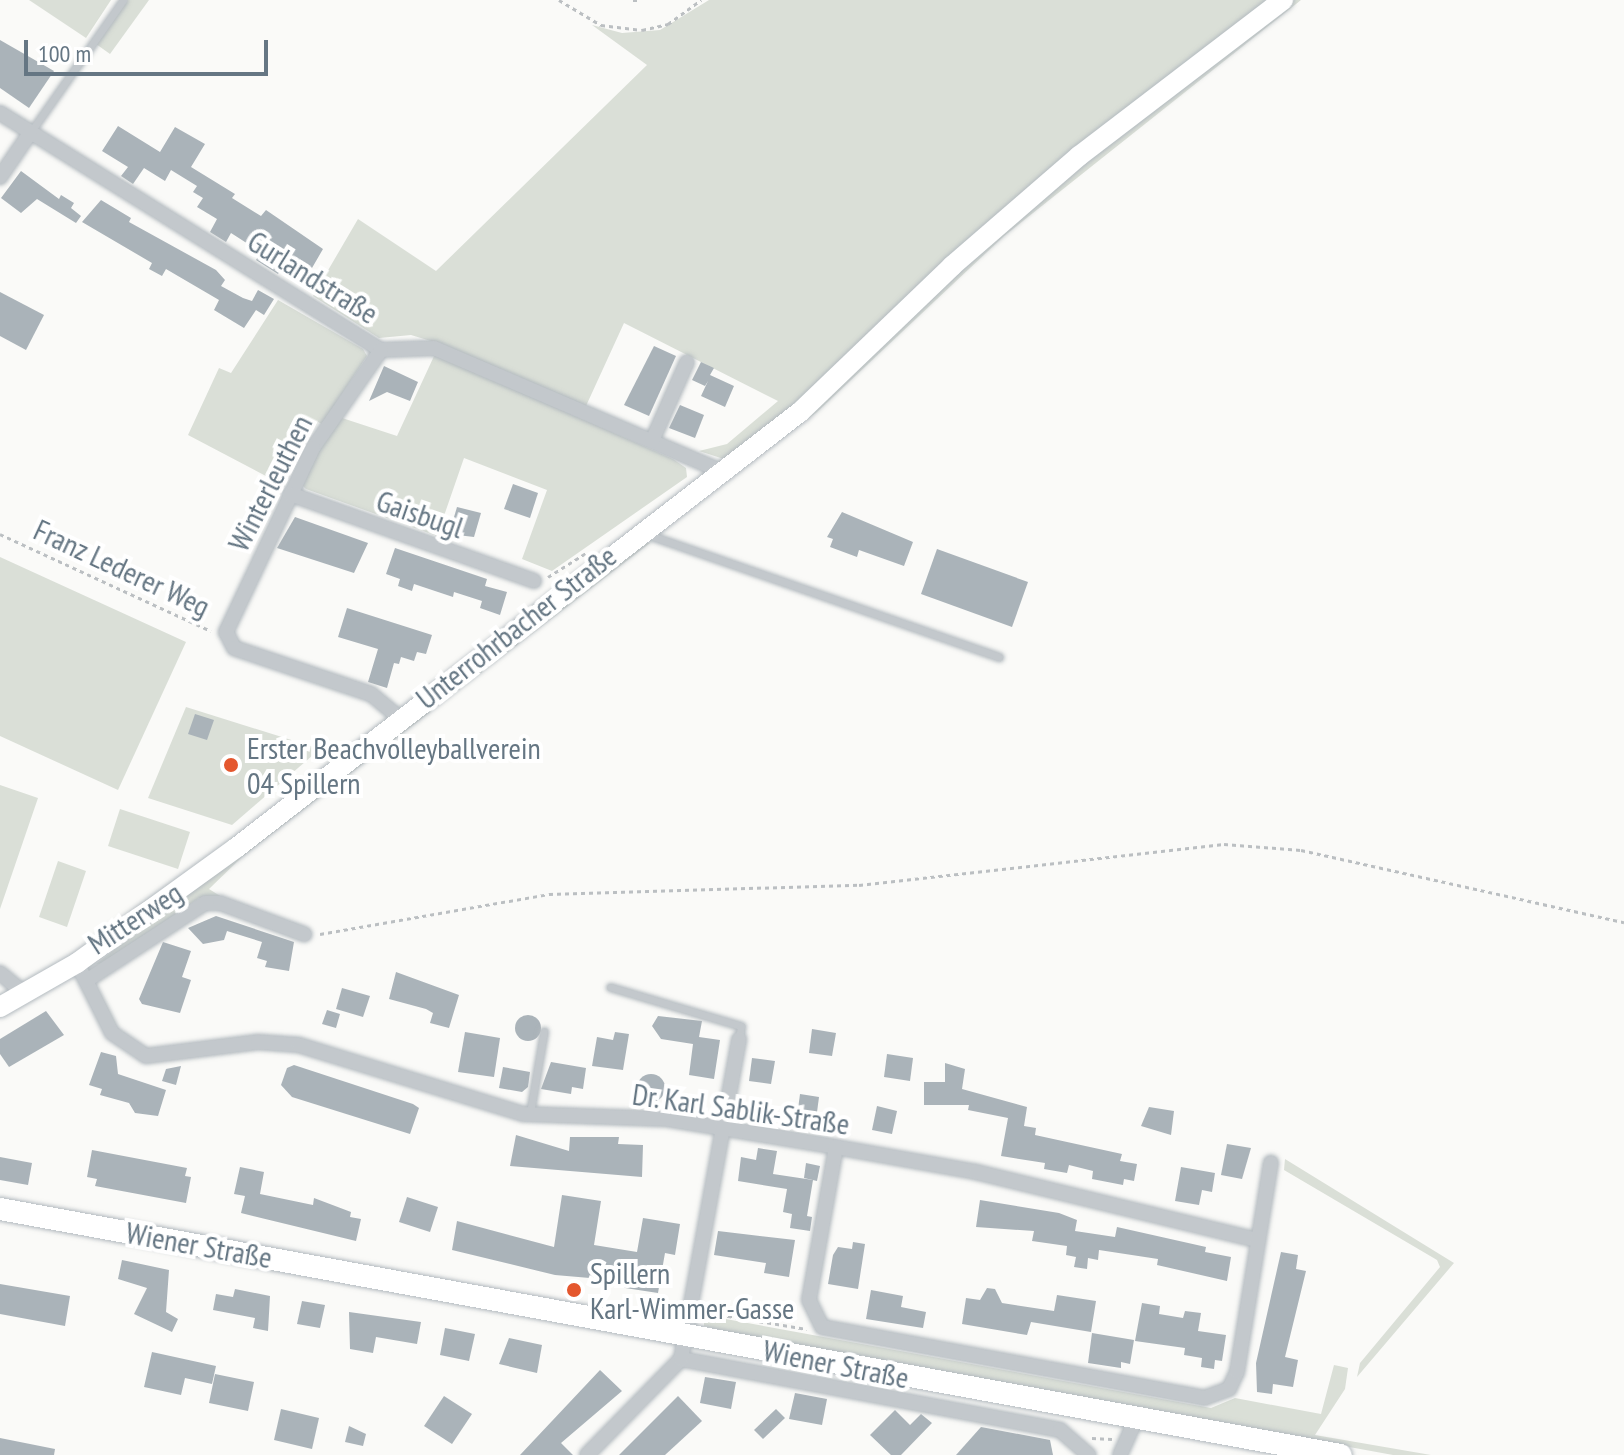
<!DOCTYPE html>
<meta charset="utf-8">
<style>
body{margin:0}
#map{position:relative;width:1624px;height:1455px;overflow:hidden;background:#fafaf8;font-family:"PT Sans Narrow",sans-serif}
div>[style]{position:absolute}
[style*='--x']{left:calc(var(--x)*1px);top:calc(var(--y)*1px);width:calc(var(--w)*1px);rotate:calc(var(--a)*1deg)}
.green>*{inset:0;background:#dadfd7}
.building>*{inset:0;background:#aab3b9}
.round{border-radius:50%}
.path>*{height:3px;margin-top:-1.5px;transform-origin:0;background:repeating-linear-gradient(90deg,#bbbfc2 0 4px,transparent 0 8px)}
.roads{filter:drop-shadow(0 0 2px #b3babf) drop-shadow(0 0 2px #b3babf)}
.service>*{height:7px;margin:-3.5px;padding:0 3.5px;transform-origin:3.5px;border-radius:3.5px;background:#c3c8cc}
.minor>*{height:14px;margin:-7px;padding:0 7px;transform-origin:7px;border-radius:7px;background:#c3c8cc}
.secondary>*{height:20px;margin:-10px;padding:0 10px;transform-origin:10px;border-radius:10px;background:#fff}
.primary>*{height:22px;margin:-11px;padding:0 11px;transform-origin:11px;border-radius:11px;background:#fff}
.dots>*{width:22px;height:22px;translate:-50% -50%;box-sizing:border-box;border:4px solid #fff;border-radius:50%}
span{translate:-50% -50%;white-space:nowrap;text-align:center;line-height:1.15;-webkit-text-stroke:8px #fff;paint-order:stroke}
.street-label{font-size:30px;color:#657683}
.poi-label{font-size:30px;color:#657683}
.left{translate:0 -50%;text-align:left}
.scale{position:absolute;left:24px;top:40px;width:244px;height:36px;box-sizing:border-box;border:4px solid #657683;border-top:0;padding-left:10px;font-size:24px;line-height:28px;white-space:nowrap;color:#657683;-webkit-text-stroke:6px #fff;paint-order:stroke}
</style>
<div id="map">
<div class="green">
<i style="clip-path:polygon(29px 0,111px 0,86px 38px)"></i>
<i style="clip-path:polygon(127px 0,149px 0,110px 54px,96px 44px)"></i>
<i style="clip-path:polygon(709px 0,1269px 0,818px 386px,724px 459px,699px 451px,727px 444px,778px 401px,624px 323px,586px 406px,434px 342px,411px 335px,379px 338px,313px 296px,358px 219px,436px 271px,647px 65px,592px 25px,622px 33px,660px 30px)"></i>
<i style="clip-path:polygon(1292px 0,1301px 0,1004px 236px,817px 412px,680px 516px,1087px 161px)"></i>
<i style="clip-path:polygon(278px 300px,363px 349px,367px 356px,322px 424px,318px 422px,283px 485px,188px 435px,219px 368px,231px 373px)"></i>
<i style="clip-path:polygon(435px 354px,673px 459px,686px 468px,687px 477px,552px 571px,522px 559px,547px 490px,464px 458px,437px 536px,306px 489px,300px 483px,339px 417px,397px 436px)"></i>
<i style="clip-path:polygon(641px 542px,650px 543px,242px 857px,209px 889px,225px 899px,199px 898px,109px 962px,96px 964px)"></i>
<i style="clip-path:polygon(0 557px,186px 642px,118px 790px,0 736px)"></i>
<i style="clip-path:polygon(186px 707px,320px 749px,232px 825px,148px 798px)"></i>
<i style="clip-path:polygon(0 785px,38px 798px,0 909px)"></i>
<i style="clip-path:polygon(120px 809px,190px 832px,178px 869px,108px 846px)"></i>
<i style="clip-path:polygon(58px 861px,86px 871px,67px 927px,39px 917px)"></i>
<i style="clip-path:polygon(1285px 1159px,1454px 1263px,1357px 1377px,1360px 1363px,1440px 1267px,1437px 1260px,1284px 1170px)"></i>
<i style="clip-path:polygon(704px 1315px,1211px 1408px,1235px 1398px,1321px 1414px,1334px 1365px,1348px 1368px,1345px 1389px,1315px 1435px,1431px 1455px,1393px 1455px,748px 1337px,704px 1326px)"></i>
</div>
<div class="building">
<i style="clip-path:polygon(0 40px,54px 71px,29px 108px,0 88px)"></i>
<i style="clip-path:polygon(118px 126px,160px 152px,175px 127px,205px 144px,191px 167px,235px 194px,232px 198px,261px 216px,266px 210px,323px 249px,312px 268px,307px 265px,303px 272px,285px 261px,278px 274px,256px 260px,261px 252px,245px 242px,231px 233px,226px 242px,210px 232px,217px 219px,197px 207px,203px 198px,193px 192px,197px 186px,171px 170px,165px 181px,144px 168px,133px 184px,121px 176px,128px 167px,102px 151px)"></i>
<i style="clip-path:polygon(21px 171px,59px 199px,61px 195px,74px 203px,71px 208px,81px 216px,76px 223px,37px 199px,21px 213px,1px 198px)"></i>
<i style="clip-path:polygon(101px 200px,131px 218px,129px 222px,216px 270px,225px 280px,221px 286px,243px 298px,252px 301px,258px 290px,274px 299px,264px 315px,256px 310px,244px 328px,214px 310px,219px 300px,166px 269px,162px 276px,149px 269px,152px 263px,82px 222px)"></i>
<i style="clip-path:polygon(0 292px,44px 315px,26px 350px,0 336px)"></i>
<i style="clip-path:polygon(654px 346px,676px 356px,649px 416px,624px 405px)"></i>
<i style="clip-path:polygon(701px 362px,714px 368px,710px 375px,734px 386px,725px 407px,701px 396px,708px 381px,705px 386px,692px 380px)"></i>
<i style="clip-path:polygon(384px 366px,418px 382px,410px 401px,387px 392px,369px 401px)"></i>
<i style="clip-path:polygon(680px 405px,704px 415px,695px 438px,669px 428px)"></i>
<i style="clip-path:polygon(513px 484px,538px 493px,530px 518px,504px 509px)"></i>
<i style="clip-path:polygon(457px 507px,481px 513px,474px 537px,449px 534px)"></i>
<i style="clip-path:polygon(842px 512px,913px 542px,904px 566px,859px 550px,857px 557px,830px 547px,833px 539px,827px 537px)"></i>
<i style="clip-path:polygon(295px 517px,368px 543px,354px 573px,277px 548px)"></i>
<i style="clip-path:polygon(395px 548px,487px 579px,485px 586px,507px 592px,500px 615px,480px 608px,482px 601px,454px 592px,453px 597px,414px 584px,412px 591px,398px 586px,400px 579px,386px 574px)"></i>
<i style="clip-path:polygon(937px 549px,1028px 582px,1012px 627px,921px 594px)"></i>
<i style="clip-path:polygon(347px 608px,432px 635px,426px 654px,417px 652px,414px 661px,401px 657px,399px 664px,394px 663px,387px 688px,368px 682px,378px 649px,338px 637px)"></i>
<i style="clip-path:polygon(195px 714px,214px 720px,207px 740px,188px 734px)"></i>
<i style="clip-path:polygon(216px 916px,294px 942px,289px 971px,265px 967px,267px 961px,257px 958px,262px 942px,227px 931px,224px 940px,203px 944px,188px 928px)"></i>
<i style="clip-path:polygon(163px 942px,191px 951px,182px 977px,191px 980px,180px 1013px,142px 1004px,139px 999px)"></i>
<i style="clip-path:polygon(396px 972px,459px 995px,449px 1028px,430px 1023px,433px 1013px,426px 1009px,389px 999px)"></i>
<i style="clip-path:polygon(342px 988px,370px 996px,363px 1017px,336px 1009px)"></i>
<i style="clip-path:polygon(327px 1010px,340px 1014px,336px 1028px,322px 1024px)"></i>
<i style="clip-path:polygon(46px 1011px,64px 1035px,9px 1067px,0 1054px,0 1039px)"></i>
<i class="round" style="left:515px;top:1015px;width:26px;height:26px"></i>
<i style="clip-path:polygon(658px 1016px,702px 1021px,699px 1037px,720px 1040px,714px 1079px,689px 1075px,693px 1044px,661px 1039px,652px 1026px)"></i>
<i style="clip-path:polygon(812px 1029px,836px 1033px,832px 1056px,809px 1053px)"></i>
<i style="clip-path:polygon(465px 1032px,500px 1038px,494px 1077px,458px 1072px)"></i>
<i style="clip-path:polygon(615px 1032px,629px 1034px,623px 1070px,592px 1066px,597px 1037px,613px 1040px)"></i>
<i style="clip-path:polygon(101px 1052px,116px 1056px,118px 1074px,166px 1090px,158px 1116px,135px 1113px,129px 1103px,100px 1095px,102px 1089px,89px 1085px)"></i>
<i style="clip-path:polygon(887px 1054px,913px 1058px,910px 1081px,884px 1077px)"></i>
<i style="clip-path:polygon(752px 1058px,775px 1061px,771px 1084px,749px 1081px)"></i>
<i style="clip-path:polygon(551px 1062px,586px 1068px,583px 1089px,572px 1087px,571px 1094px,541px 1089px)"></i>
<i style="clip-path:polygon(945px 1063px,965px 1069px,962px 1089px,1027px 1107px,1024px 1126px,1036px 1128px,1035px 1135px,1122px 1154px,1120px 1161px,1137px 1164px,1134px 1181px,1124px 1179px,1123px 1185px,1092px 1179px,1093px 1171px,1069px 1165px,1067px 1173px,1044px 1169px,1045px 1163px,1001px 1156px,1008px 1118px,968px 1110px,969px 1105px,924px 1105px,924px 1082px,945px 1082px)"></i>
<i style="clip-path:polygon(294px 1065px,413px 1104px,419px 1108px,410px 1134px,292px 1097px,281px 1085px,287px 1068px)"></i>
<i style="clip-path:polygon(181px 1066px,176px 1085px,162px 1081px,166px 1069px)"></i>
<i style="clip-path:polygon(503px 1067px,530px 1072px,528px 1087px,522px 1092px,499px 1088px)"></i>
<i class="round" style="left:637px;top:1074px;width:28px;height:28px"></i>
<i style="clip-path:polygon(800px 1094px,819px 1097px,816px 1120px,797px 1117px)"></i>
<i style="clip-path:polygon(877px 1106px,897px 1111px,892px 1134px,872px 1130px)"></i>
<i style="clip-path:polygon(1149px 1107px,1174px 1111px,1171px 1135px,1141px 1126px)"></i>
<i style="clip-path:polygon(516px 1135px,569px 1151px,570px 1137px,619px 1137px,618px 1144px,643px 1145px,642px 1177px,510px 1166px)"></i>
<i style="clip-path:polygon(1227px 1144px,1251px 1148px,1242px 1179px,1221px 1175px)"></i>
<i style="clip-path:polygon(758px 1148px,777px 1151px,773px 1174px,813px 1180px,807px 1216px,812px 1217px,810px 1231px,790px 1228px,792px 1214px,783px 1212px,787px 1189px,738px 1181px,741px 1157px,756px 1160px)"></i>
<i style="clip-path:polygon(92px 1150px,187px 1168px,185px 1176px,191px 1177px,186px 1203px,95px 1186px,97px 1179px,87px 1177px)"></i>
<i style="clip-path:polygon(0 1157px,32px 1163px,28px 1185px,0 1180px)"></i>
<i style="clip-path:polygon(806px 1163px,820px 1166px,817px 1181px,804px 1178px)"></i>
<i style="clip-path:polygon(240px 1167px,264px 1172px,260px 1194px,313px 1205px,314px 1198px,351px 1212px,350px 1217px,361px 1219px,356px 1241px,241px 1213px,245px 1196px,234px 1194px)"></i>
<i style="clip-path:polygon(1181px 1167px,1215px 1173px,1212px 1192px,1202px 1190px,1199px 1205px,1175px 1201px)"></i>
<i style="clip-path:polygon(562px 1195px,601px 1201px,594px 1245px,637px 1252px,643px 1218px,680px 1224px,675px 1255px,665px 1253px,658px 1293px,612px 1286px,613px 1280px,555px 1275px,452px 1250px,457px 1221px,554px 1247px)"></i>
<i style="clip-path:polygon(407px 1197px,438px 1207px,430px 1232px,399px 1222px)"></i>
<i style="clip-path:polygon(980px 1200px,1059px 1213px,1077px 1220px,1075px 1231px,1115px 1237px,1117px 1227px,1206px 1247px,1205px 1252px,1231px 1257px,1227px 1281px,1157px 1265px,1158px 1259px,1099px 1250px,1098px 1260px,1088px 1258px,1087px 1269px,1074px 1267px,1076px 1257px,1066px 1255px,1067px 1246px,1032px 1241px,1034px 1231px,976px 1227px)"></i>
<i style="clip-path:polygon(718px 1231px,795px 1240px,789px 1277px,764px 1273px,766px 1263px,714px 1255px)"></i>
<i style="clip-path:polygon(853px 1242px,865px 1244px,858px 1289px,828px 1284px,833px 1255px,838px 1247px,852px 1249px)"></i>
<i style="clip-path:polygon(1281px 1252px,1298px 1255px,1296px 1269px,1306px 1271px,1285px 1357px,1298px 1360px,1293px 1387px,1273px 1384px,1272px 1394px,1257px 1392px,1256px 1363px)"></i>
<i style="clip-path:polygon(122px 1260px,169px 1270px,166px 1312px,178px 1319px,172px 1332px,134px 1314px,147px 1288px,118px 1279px)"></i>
<i style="clip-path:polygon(0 1284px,70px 1296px,65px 1326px,0 1314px)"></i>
<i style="clip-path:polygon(987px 1288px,995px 1289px,1002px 1303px,1054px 1311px,1057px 1295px,1096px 1301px,1091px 1332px,1031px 1322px,1027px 1335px,962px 1324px,966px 1298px,980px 1300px)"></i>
<i style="clip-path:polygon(235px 1289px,270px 1296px,268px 1331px,253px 1328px,255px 1318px,213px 1310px,216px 1294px,233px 1297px)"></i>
<i style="clip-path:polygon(871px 1290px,903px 1296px,901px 1307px,926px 1312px,923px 1328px,866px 1319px)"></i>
<i style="clip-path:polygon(302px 1301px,325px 1305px,320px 1328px,297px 1324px)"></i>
<i style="clip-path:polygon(1142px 1303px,1160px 1306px,1159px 1314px,1183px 1318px,1185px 1311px,1201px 1313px,1198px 1331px,1226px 1335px,1222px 1361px,1215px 1360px,1214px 1369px,1201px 1367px,1202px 1358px,1184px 1355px,1185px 1348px,1135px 1341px)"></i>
<i style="clip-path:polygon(349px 1312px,421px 1322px,417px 1344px,376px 1337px,373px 1353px,350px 1349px)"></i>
<i style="clip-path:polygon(445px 1328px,475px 1334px,469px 1361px,440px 1355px)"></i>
<i style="clip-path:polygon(1092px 1333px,1134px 1340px,1130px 1364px,1121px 1362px,1121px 1368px,1088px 1363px)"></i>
<i style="clip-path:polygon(509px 1338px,542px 1345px,537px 1373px,499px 1364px)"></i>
<i style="clip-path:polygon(152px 1352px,216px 1366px,212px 1384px,185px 1378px,181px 1395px,144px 1387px)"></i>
<i style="clip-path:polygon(600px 1370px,622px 1391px,561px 1443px,573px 1455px,520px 1455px)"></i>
<i style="clip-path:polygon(215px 1374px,254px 1382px,248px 1411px,209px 1403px)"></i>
<i style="clip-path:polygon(705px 1377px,736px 1382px,731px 1409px,700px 1403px)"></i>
<i style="clip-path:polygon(795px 1393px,827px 1399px,822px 1425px,789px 1419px)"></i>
<i style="clip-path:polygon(444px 1396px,472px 1414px,452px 1444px,424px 1426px)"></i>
<i style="clip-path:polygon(678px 1396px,702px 1421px,665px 1455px,619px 1455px)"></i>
<i style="clip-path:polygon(281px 1409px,319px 1418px,312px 1449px,274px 1440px)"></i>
<i style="clip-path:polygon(776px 1409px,785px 1418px,763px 1439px,754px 1430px)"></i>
<i style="clip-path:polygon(895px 1410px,910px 1425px,921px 1414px,932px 1423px,901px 1455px,891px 1455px,870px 1435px)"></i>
<i style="clip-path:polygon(349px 1426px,366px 1434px,363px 1446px,345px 1442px)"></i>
<i style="clip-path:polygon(981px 1427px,1050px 1440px,1053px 1455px,956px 1455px)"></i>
<i style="clip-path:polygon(0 1438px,55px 1449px,54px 1455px,0 1455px)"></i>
</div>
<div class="path">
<i style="--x:559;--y:0;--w:49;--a:30.8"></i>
<i style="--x:601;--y:25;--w:41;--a:7"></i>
<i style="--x:642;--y:30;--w:27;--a:-13"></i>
<i style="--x:668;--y:24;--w:41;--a:-36"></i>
<i style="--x:633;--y:0;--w:4;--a:0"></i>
<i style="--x:0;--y:534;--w:232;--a:24.7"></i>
<i style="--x:548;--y:577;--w:45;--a:-32.3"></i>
<i style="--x:320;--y:934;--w:232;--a:-9.9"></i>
<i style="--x:549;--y:894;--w:310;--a:-1.7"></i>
<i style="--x:859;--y:885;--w:367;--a:-6.4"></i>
<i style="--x:1224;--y:844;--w:77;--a:4.5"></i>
<i style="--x:1301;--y:850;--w:331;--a:12.6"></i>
<i style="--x:704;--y:1312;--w:104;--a:9.4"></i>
<i style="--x:1092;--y:1438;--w:20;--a:3"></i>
</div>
<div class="roads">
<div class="service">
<i style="--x:30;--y:133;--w:162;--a:-55"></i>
<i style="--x:646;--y:534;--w:374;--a:19.2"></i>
<i style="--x:610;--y:987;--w:137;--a:16.6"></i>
<i style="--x:741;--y:1026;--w:13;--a:99"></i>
<i style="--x:530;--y:1113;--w:83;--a:-80.3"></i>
</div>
<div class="minor">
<i style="--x:0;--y:113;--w:449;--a:31.9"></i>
<i style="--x:381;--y:350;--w:53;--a:-2.2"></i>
<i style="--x:434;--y:348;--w:312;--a:23.2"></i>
<i style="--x:0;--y:177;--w:53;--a:-55.7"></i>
<i style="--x:381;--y:350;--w:119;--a:124.8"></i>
<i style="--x:313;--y:448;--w:204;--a:115.3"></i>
<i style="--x:226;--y:632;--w:18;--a:63"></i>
<i style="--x:234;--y:648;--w:145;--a:18.6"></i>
<i style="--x:371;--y:694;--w:38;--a:40"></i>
<i style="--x:652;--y:441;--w:86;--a:-66.1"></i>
<i style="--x:290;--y:494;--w:259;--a:19.6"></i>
<i style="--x:77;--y:963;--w:78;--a:63.4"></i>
<i style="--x:112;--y:1033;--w:41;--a:34.1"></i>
<i style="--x:146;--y:1056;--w:113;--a:-7.1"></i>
<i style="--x:258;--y:1042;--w:41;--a:4.2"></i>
<i style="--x:299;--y:1045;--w:234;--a:17.1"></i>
<i style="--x:523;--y:1114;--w:144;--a:2"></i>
<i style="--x:667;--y:1119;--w:171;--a:9.4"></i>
<i style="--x:836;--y:1147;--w:142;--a:10.1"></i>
<i style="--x:976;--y:1172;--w:290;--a:13.6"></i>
<i style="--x:0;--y:973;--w:33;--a:40"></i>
<i style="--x:86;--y:981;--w:142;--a:-33.2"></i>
<i style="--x:205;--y:903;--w:15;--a:0"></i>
<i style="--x:220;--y:903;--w:90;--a:20.3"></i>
<i style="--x:836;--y:1147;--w:155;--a:100"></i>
<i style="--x:809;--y:1300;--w:30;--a:64"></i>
<i style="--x:822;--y:1327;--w:389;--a:10.5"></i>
<i style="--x:1204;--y:1398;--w:27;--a:-20"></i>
<i style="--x:1229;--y:1389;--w:19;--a:-65"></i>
<i style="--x:1237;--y:1372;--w:212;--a:-80.8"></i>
<i style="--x:681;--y:1359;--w:386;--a:10.6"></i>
<i style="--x:1060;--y:1430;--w:38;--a:41"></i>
<i style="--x:587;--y:1455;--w:134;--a:-45.6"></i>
<i style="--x:681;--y:1359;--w:325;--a:-79.7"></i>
<i style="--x:1120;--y:1455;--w:37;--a:-66"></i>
</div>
<div class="secondary">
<i style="--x:0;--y:1007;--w:89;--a:-29.7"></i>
<i style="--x:77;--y:963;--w:196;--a:-35.9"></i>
<i style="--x:236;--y:848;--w:713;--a:-37.71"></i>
<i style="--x:800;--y:412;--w:211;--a:-43.8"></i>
<i style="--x:952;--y:266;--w:168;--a:-40.9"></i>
<i style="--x:1079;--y:156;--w:257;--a:-37.4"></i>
</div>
<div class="primary">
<i style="--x:0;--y:1209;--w:1363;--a:10.4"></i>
</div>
</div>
<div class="dots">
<i style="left:231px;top:765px;background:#e4572e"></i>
<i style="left:574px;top:1290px;background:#e4572e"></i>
</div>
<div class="street-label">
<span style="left:313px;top:277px;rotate:32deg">Gurlandstraße</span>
<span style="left:270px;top:483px;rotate:-63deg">Winterleuthen</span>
<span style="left:420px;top:514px;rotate:19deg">Gaisbugl</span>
<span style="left:122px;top:568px;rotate:25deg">Franz Lederer Weg</span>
<span style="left:516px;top:627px;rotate:-38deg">Unterrohrbacher Straße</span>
<span style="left:135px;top:918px;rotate:-33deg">Mitterweg</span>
<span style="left:741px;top:1109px;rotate:8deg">Dr. Karl Sablik-Straße</span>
<span style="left:199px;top:1245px;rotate:10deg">Wiener Straße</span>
<span style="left:836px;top:1364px;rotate:11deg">Wiener Straße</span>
</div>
<div class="poi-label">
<span class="left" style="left:247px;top:765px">Erster Beachvolleyballverein<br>04 Spillern</span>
<span class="left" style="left:590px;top:1290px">Spillern<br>Karl-Wimmer-Gasse</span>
</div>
<div class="scale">100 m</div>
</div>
